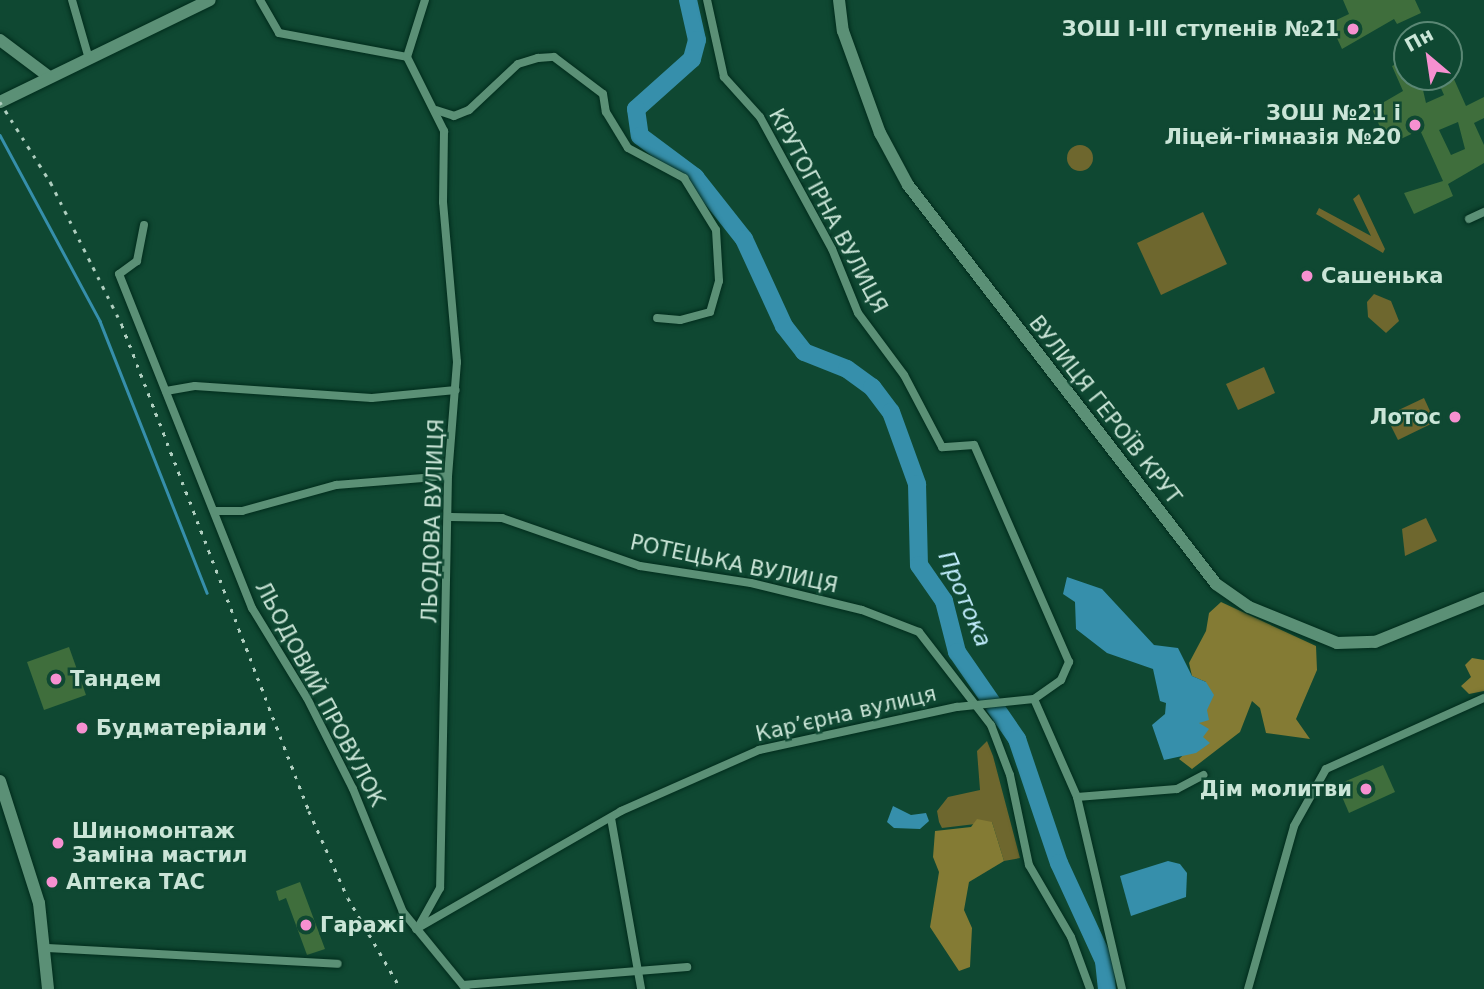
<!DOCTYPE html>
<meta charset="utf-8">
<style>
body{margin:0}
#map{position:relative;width:1484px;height:989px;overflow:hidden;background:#0f4832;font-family:"DejaVu Sans",sans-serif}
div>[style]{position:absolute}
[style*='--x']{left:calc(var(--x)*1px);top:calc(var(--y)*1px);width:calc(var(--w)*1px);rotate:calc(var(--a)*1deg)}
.green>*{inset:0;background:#6e672e}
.round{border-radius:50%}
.forest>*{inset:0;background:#847b34}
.water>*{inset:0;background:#368fab}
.stream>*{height:2.5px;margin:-1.25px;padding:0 1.25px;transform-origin:1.25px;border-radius:1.25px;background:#368fab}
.river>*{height:18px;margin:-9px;padding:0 9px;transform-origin:9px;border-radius:9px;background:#368fab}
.building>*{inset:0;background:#3f6e3c}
.roads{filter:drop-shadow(0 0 2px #012c1c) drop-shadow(0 0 2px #012c1c)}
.street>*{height:8px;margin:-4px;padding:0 4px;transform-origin:4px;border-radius:4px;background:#5b9076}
.secondary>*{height:12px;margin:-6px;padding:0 6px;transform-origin:6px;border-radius:6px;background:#5b9076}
.rail>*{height:2.5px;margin-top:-1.25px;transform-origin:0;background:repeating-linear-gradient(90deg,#b0cfc0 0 3.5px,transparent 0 10.5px)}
.dots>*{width:19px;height:19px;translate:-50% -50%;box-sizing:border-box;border:4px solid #0f4832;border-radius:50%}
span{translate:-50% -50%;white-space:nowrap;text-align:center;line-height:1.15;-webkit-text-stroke:5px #0f4832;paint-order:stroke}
.poi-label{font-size:21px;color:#cae5d7;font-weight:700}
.right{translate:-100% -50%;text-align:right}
.left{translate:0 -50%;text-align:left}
.street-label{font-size:21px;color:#cae5d7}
.water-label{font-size:23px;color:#c1ecfc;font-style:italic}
.north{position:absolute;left:1393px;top:21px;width:70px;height:70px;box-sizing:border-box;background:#0f4832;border:2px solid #5a8774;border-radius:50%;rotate:331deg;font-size:19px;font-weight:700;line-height:28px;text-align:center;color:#cae5d7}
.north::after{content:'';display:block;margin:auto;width:24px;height:32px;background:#f690d0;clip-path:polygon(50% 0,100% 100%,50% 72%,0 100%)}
</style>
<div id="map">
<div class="green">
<i class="round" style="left:1067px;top:145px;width:26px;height:26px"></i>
<i style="clip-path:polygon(1359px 194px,1385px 249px,1383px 253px,1316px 214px,1319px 208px,1371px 236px,1353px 199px)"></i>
<i style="clip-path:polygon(1203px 212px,1227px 264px,1161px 295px,1137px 243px)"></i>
<i style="clip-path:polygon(1374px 294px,1391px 301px,1399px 321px,1386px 333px,1368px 317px,1367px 302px)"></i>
<i style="clip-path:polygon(1264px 367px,1275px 393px,1238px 410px,1226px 384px)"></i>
<i style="clip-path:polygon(1424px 398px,1435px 422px,1398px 440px,1386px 416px)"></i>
<i style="clip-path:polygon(1426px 518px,1437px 541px,1405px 556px,1402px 529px)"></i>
<i style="clip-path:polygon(987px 741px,993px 756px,1020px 858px,1004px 861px,992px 822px,942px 828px,939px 822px,937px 811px,948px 797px,980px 790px,977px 751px)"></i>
</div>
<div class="forest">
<i style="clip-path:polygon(1221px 602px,1316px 646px,1317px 670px,1296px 719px,1310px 739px,1266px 733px,1260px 708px,1252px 701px,1240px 732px,1192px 769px,1179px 759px,1203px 737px,1198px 722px,1207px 710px,1206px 682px,1192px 676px,1189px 663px,1206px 631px,1209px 613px)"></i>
<i style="clip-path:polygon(1472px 658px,1484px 660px,1484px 691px,1469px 694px,1461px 686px,1471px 677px,1465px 665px)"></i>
<i style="clip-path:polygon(977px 819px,992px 822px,1004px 861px,969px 882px,964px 910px,972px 928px,970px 967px,959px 971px,930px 927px,939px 872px,933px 857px,935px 831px,971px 827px)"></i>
</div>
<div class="water">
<i style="clip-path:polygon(1067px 577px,1102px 589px,1154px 645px,1178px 648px,1192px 676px,1206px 682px,1214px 695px,1207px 710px,1209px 720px,1199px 723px,1209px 729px,1203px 737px,1210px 743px,1196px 753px,1164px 760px,1152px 725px,1165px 714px,1166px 703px,1160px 701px,1153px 669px,1107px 653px,1076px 629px,1075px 602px,1063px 594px)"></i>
<i style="clip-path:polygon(893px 806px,911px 815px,926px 813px,929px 821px,920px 829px,894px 828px,887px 822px)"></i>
<i style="clip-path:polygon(1168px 861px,1180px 864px,1187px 873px,1186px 897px,1131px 916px,1120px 876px)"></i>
</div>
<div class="stream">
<i style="--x:0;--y:135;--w:211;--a:61.7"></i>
<i style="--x:100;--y:321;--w:292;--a:68.5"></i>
</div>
<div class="river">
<i style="--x:688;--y:0;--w:41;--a:77.3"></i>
<i style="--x:697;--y:40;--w:20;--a:105"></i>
<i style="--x:692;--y:59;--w:75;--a:138.2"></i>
<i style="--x:636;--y:109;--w:27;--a:82"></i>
<i style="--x:640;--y:136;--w:69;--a:36.7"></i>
<i style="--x:695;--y:177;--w:79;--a:51.7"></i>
<i style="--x:744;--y:239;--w:96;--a:65.3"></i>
<i style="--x:784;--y:326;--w:33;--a:52"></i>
<i style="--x:804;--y:352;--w:46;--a:21.6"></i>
<i style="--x:847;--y:369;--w:31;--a:36"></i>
<i style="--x:872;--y:387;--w:31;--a:53"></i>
<i style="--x:891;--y:412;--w:77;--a:70.1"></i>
<i style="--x:917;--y:484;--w:81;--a:88.6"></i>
<i style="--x:919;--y:565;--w:44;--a:55.2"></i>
<i style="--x:944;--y:601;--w:53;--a:75.7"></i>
<i style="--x:957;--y:652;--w:106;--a:55.4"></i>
<i style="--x:1017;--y:739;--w:131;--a:71.3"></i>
<i style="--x:1059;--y:863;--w:108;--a:65.3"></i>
<i style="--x:1104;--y:961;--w:28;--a:84"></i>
</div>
<div class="building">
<i style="clip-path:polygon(1343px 0,1415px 0,1421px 13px,1397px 24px,1394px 19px,1342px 49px,1330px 23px,1349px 14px)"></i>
<i style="clip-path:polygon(evenodd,1407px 59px,1407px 77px,1420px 77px,1426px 103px,1444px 95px,1436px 77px,1453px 77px,1466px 106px,1484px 97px,1484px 118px,1474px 123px,1484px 145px,1484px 163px,1448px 184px,1453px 196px,1414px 214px,1404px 193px,1443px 181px,1420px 130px,1388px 145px,1372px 109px,1403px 91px,1392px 66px,1407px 59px,1458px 122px,1465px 149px,1451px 155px,1439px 130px,1458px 122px)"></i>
<i style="clip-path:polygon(69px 647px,86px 695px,44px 710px,27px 662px)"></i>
<i style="clip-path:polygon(1383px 765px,1395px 792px,1349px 813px,1337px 785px)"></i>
<i style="clip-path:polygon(300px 882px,325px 949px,307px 955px,286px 898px,279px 901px,276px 891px)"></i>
</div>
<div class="roads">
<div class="street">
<i style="--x:72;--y:0;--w:61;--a:73.9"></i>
<i style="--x:260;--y:0;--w:38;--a:60"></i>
<i style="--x:279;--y:33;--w:130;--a:10.6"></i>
<i style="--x:407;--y:57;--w:83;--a:63.4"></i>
<i style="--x:444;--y:131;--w:71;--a:90.8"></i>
<i style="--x:443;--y:202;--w:161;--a:85"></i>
<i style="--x:457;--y:362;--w:114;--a:94.5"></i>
<i style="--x:448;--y:476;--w:412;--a:91.1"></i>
<i style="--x:440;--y:888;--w:41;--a:119.1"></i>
<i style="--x:407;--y:57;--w:60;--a:-72.5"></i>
<i style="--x:436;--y:110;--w:19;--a:18"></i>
<i style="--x:454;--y:116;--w:16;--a:-22"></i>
<i style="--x:469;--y:110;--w:67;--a:-43.2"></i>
<i style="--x:518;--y:64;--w:21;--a:-17"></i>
<i style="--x:538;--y:58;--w:16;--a:-4"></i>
<i style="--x:554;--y:57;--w:61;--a:37.1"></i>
<i style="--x:603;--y:94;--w:18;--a:81"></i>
<i style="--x:606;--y:112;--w:42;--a:58.6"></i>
<i style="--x:628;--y:148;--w:64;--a:28.2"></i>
<i style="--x:684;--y:178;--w:61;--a:58.4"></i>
<i style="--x:716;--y:230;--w:51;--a:86.6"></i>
<i style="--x:719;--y:281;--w:32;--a:106"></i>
<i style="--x:710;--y:312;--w:31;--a:165"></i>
<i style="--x:680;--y:320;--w:23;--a:-175"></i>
<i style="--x:1469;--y:219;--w:17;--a:-25"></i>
<i style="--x:144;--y:225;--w:37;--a:101"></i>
<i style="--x:137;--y:261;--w:22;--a:144"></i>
<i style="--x:119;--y:274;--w:360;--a:68.3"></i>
<i style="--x:252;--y:608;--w:105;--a:58.6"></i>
<i style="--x:307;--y:698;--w:102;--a:63.2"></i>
<i style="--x:353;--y:789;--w:133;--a:67.9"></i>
<i style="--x:403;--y:912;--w:99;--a:50.7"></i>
<i style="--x:166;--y:391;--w:29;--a:-10"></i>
<i style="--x:195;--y:386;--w:177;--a:3.9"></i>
<i style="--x:372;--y:398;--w:84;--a:-5.4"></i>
<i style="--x:215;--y:511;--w:27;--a:0"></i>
<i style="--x:242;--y:511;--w:98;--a:-15.5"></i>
<i style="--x:336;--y:485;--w:112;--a:-4.6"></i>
<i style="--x:451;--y:517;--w:51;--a:1.1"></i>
<i style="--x:502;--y:518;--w:146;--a:19.2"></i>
<i style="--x:640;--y:566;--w:112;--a:8.7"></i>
<i style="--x:751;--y:583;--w:114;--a:13.7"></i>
<i style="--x:862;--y:610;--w:61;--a:21.1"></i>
<i style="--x:919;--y:632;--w:118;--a:52.3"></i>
<i style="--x:991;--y:725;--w:53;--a:69.2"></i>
<i style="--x:1010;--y:775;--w:92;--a:78.1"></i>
<i style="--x:1029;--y:865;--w:83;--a:59.7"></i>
<i style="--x:1071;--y:937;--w:55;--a:69.9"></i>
<i style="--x:1034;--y:699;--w:107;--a:66.3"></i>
<i style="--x:1077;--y:797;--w:197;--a:76.8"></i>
<i style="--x:1077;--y:797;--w:100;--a:-4.6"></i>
<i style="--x:1177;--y:789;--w:30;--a:-28"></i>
<i style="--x:611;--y:818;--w:174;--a:80"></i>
<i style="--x:416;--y:929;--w:237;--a:-29.9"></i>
<i style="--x:621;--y:811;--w:151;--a:-23.8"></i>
<i style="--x:759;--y:750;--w:203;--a:-12.3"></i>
<i style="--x:957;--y:707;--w:77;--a:-5.9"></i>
<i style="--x:1034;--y:699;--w:33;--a:-35"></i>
<i style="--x:1061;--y:680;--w:20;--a:-66"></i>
<i style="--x:1069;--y:662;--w:237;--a:-113.6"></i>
<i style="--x:974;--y:445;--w:32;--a:176"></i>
<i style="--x:942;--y:447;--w:81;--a:-117.8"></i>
<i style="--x:904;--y:375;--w:77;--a:-126.6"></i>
<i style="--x:858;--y:313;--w:69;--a:-112.1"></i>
<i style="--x:832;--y:249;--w:150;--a:-118.6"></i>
<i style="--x:760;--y:117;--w:54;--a:-132"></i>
<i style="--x:724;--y:77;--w:79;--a:-102.4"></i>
<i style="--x:47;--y:948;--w:291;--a:3.1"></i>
<i style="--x:463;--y:985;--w:225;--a:-4.6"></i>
<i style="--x:1248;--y:989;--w:169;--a:-74.2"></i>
<i style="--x:1294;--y:826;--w:65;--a:-60.7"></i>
<i style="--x:1326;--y:769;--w:173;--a:-24.2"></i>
</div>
<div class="secondary">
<i style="--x:839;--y:0;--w:31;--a:83"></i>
<i style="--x:843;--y:31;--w:109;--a:70.1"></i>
<i style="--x:880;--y:133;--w:59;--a:61.7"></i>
<i style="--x:908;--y:185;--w:504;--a:52.33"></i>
<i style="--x:1216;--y:584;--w:40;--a:34.9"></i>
<i style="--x:1249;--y:607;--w:95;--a:22.2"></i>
<i style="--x:1337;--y:643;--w:38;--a:-2"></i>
<i style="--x:1375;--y:642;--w:118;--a:-22"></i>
<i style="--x:0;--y:40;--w:60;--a:36.9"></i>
<i style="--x:0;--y:102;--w:233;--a:-25.9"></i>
<i style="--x:0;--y:781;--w:128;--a:72.3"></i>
<i style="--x:39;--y:903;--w:86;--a:84"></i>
</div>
</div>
<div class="rail">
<i style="--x:0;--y:102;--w:96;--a:57.8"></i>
<i style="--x:51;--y:183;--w:159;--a:63.4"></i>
<i style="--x:122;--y:325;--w:521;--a:68.95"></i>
<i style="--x:309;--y:811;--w:95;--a:65.9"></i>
<i style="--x:348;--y:898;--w:105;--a:59.8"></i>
</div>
<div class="dots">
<i style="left:1353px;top:29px;background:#f690d0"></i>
<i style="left:1415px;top:125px;background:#f690d0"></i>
<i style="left:1307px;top:276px;background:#f690d0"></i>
<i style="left:1455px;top:417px;background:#f690d0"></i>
<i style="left:56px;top:679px;background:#f690d0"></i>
<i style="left:82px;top:728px;background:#f690d0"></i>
<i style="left:1366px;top:789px;background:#f690d0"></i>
<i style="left:58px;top:843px;background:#f690d0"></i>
<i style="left:52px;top:882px;background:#f690d0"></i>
<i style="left:306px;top:925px;background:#f690d0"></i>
</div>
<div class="poi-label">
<span class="right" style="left:1339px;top:29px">ЗОШ І-ІІІ ступенів №21</span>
<span class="right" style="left:1401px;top:125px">ЗОШ №21 і<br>Ліцей-гімназія №20</span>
<span class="left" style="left:1321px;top:276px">Сашенька</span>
<span class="right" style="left:1441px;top:417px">Лотос</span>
<span class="left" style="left:70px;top:679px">Тандем</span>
<span class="left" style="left:96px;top:728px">Будматеріали</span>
<span class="right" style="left:1352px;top:789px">Дім молитви</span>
<span class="left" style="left:72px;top:843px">Шиномонтаж<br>Заміна мастил</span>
<span class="left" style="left:66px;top:882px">Аптека ТАС</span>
<span class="left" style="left:320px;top:925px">Гаражі</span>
</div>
<div class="street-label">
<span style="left:828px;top:211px;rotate:62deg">КРУТОГІРНА ВУЛИЦЯ</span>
<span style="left:1105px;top:410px;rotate:52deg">ВУЛИЦЯ ГЕРОЇВ КРУТ</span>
<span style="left:433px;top:521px;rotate:-88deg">ЛЬОДОВА ВУЛИЦЯ</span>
<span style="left:734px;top:564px;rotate:12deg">РОТЕЦЬКА ВУЛИЦЯ</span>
<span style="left:320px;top:694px;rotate:62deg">ЛЬОДОВИЙ ПРОВУЛОК</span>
<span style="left:846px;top:714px;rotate:-13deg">Карʼєрна вулиця</span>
</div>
<div class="water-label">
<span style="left:965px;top:599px;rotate:67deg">Протока</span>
</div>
<div class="north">Пн</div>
</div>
